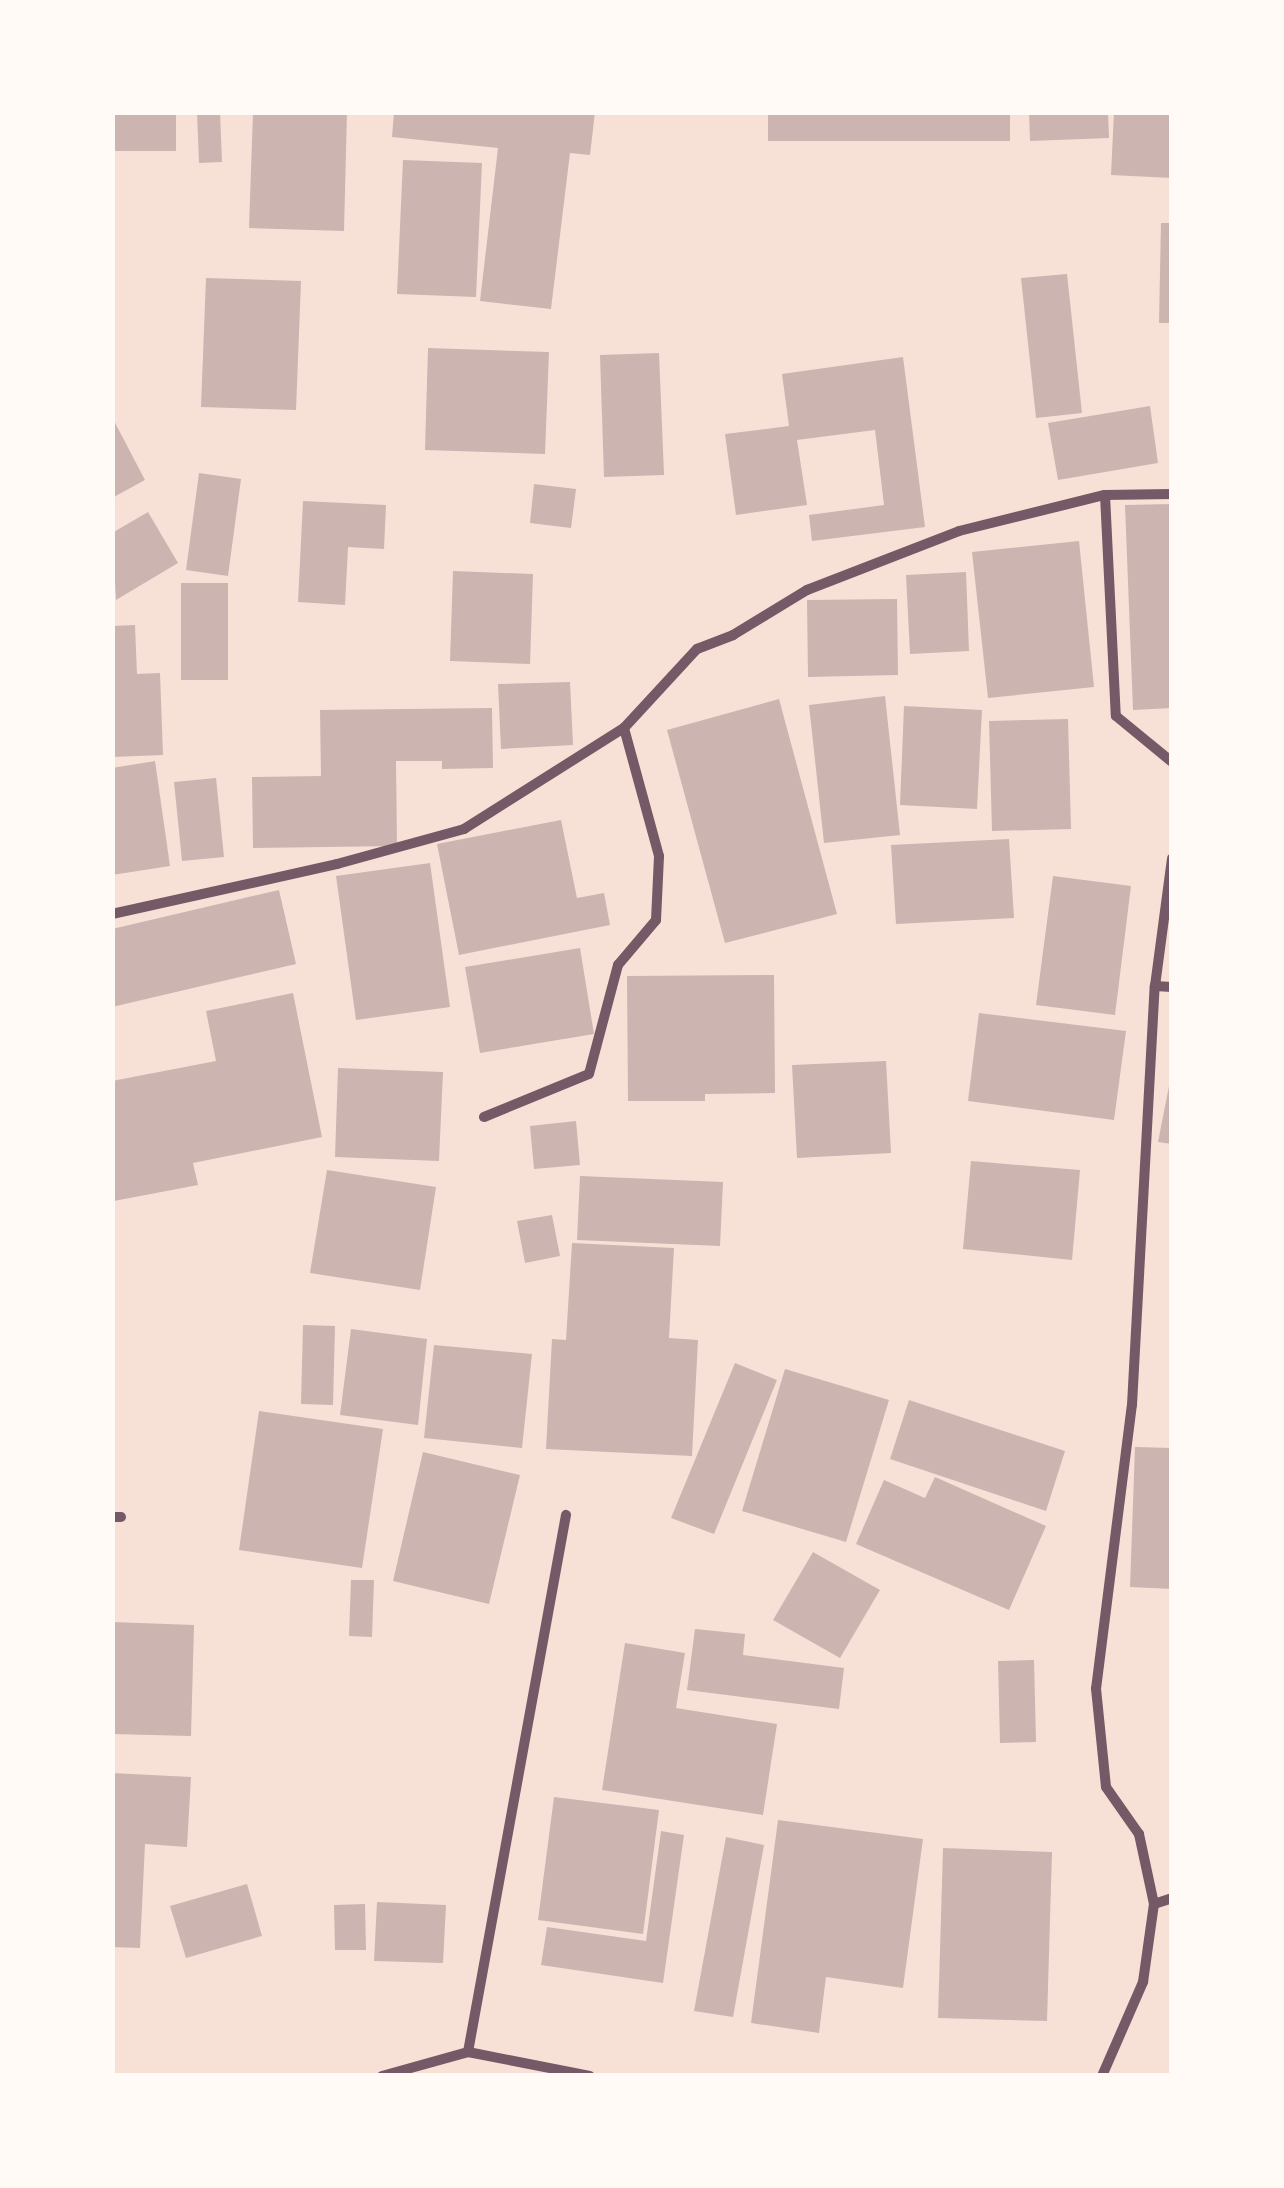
<!DOCTYPE html>
<style>
body{margin:0}
#map{position:relative;width:1284px;height:2188px;overflow:hidden;background:#f7e1d7;font-family:Jost,sans-serif}
div>[style]{position:absolute}
[style*='--x']{left:calc(var(--x)*1px);top:calc(var(--y)*1px);width:calc(var(--w)*1px);rotate:calc(var(--a)*1deg)}
.building>*{inset:0;background:#ccb4b1}
.minor>*{height:10px;margin:-5px;padding:0 5px;transform-origin:5px;border-radius:5px;background:#755966}
span{translate:-50% -50%;white-space:nowrap;text-align:center;line-height:1.15;-webkit-text-stroke:10px #fffaf5;paint-order:stroke}
.frame{position:absolute;inset:0;border:115px solid #fffaf5;pointer-events:none}
</style>
<div id="map">
<div class="building">
<i style="clip-path:polygon(112px 112px,176px 112px,176px 151px,112px 151px)"></i>
<i style="clip-path:polygon(197px 112px,220px 112px,222px 162px,199px 163px)"></i>
<i style="clip-path:polygon(253px 112px,347px 112px,344px 231px,249px 228px)"></i>
<i style="clip-path:polygon(394px 112px,595px 112px,590px 155px,570px 153px,551px 309px,480px 301px,498px 148px,392px 137px)"></i>
<i style="clip-path:polygon(768px 112px,1010px 112px,1010px 141px,768px 141px)"></i>
<i style="clip-path:polygon(1029px 112px,1108px 112px,1109px 138px,1030px 141px)"></i>
<i style="clip-path:polygon(1114px 112px,1172px 112px,1172px 178px,1111px 175px)"></i>
<i style="clip-path:polygon(403px 160px,482px 163px,476px 297px,397px 294px)"></i>
<i style="clip-path:polygon(1161px 223px,1172px 223px,1172px 323px,1159px 323px)"></i>
<i style="clip-path:polygon(1067px 274px,1082px 413px,1036px 418px,1021px 278px)"></i>
<i style="clip-path:polygon(206px 278px,301px 281px,296px 410px,201px 407px)"></i>
<i style="clip-path:polygon(428px 348px,549px 352px,545px 454px,425px 450px)"></i>
<i style="clip-path:polygon(659px 353px,664px 475px,604px 477px,600px 355px)"></i>
<i style="clip-path:polygon(903px 357px,925px 527px,812px 541px,809px 515px,884px 505px,875px 430px,797px 440px,807px 505px,736px 515px,725px 434px,789px 426px,782px 374px)"></i>
<i style="clip-path:polygon(1150px 406px,1158px 463px,1058px 480px,1048px 423px)"></i>
<i style="clip-path:polygon(112px 417px,145px 480px,112px 498px)"></i>
<i style="clip-path:polygon(199px 473px,241px 479px,228px 576px,186px 570px)"></i>
<i style="clip-path:polygon(534px 484px,576px 489px,571px 528px,530px 523px)"></i>
<i style="clip-path:polygon(303px 501px,386px 505px,384px 549px,348px 547px,345px 605px,298px 602px)"></i>
<i style="clip-path:polygon(1172px 504px,1172px 708px,1133px 710px,1125px 505px)"></i>
<i style="clip-path:polygon(148px 512px,178px 563px,116px 600px,112px 533px)"></i>
<i style="clip-path:polygon(1079px 541px,1094px 687px,988px 698px,972px 552px)"></i>
<i style="clip-path:polygon(453px 571px,533px 574px,530px 664px,450px 661px)"></i>
<i style="clip-path:polygon(966px 572px,969px 651px,910px 654px,906px 575px)"></i>
<i style="clip-path:polygon(181px 583px,228px 583px,228px 680px,181px 680px)"></i>
<i style="clip-path:polygon(897px 599px,898px 675px,808px 677px,807px 600px)"></i>
<i style="clip-path:polygon(135px 625px,137px 674px,160px 673px,163px 755px,112px 757px,112px 626px)"></i>
<i style="clip-path:polygon(570px 682px,573px 745px,501px 749px,498px 684px)"></i>
<i style="clip-path:polygon(885px 696px,900px 835px,824px 843px,809px 705px)"></i>
<i style="clip-path:polygon(779px 699px,837px 914px,725px 943px,667px 730px)"></i>
<i style="clip-path:polygon(904px 706px,982px 710px,977px 809px,900px 805px)"></i>
<i style="clip-path:polygon(492px 708px,493px 768px,442px 769px,442px 761px,396px 761px,397px 846px,253px 848px,252px 777px,321px 776px,320px 710px)"></i>
<i style="clip-path:polygon(1068px 719px,1071px 829px,992px 831px,989px 721px)"></i>
<i style="clip-path:polygon(155px 761px,170px 866px,112px 875px,112px 768px)"></i>
<i style="clip-path:polygon(216px 778px,224px 857px,182px 861px,174px 782px)"></i>
<i style="clip-path:polygon(561px 820px,577px 898px,604px 893px,610px 925px,459px 955px,437px 844px)"></i>
<i style="clip-path:polygon(1009px 839px,1014px 918px,896px 924px,891px 845px)"></i>
<i style="clip-path:polygon(430px 863px,450px 1007px,356px 1020px,336px 876px)"></i>
<i style="clip-path:polygon(1053px 876px,1131px 886px,1115px 1015px,1036px 1005px)"></i>
<i style="clip-path:polygon(279px 890px,296px 964px,112px 1007px,112px 929px)"></i>
<i style="clip-path:polygon(580px 948px,594px 1034px,480px 1053px,465px 967px)"></i>
<i style="clip-path:polygon(774px 975px,775px 1093px,705px 1094px,705px 1101px,628px 1101px,627px 976px)"></i>
<i style="clip-path:polygon(293px 993px,322px 1137px,193px 1163px,198px 1185px,114px 1201px,112px 1081px,216px 1061px,206px 1011px)"></i>
<i style="clip-path:polygon(979px 1013px,1126px 1031px,1114px 1120px,968px 1101px)"></i>
<i style="clip-path:polygon(886px 1061px,891px 1153px,797px 1158px,792px 1065px)"></i>
<i style="clip-path:polygon(338px 1068px,443px 1072px,439px 1161px,335px 1157px)"></i>
<i style="clip-path:polygon(1170px 1081px,1172px 1081px,1172px 1144px,1158px 1142px)"></i>
<i style="clip-path:polygon(576px 1121px,580px 1165px,534px 1169px,530px 1126px)"></i>
<i style="clip-path:polygon(971px 1161px,1080px 1170px,1072px 1260px,963px 1249px)"></i>
<i style="clip-path:polygon(327px 1170px,436px 1187px,420px 1290px,310px 1273px)"></i>
<i style="clip-path:polygon(580px 1176px,723px 1182px,720px 1246px,577px 1240px)"></i>
<i style="clip-path:polygon(552px 1215px,560px 1256px,525px 1263px,517px 1221px)"></i>
<i style="clip-path:polygon(572px 1243px,674px 1248px,669px 1338px,698px 1340px,692px 1456px,546px 1449px,552px 1339px,566px 1340px)"></i>
<i style="clip-path:polygon(303px 1325px,335px 1326px,333px 1405px,301px 1404px)"></i>
<i style="clip-path:polygon(351px 1329px,427px 1339px,418px 1425px,340px 1415px)"></i>
<i style="clip-path:polygon(434px 1345px,532px 1354px,522px 1448px,424px 1438px)"></i>
<i style="clip-path:polygon(735px 1363px,777px 1380px,714px 1534px,671px 1518px)"></i>
<i style="clip-path:polygon(785px 1369px,889px 1400px,846px 1542px,742px 1511px)"></i>
<i style="clip-path:polygon(909px 1400px,1065px 1451px,1046px 1511px,890px 1459px)"></i>
<i style="clip-path:polygon(259px 1411px,383px 1429px,362px 1568px,239px 1550px)"></i>
<i style="clip-path:polygon(1135px 1447px,1172px 1448px,1172px 1589px,1130px 1587px)"></i>
<i style="clip-path:polygon(423px 1452px,520px 1475px,489px 1604px,393px 1581px)"></i>
<i style="clip-path:polygon(935px 1477px,1046px 1526px,1009px 1610px,856px 1544px,884px 1480px,925px 1498px)"></i>
<i style="clip-path:polygon(813px 1552px,880px 1590px,840px 1658px,773px 1620px)"></i>
<i style="clip-path:polygon(351px 1580px,374px 1580px,372px 1637px,349px 1636px)"></i>
<i style="clip-path:polygon(112px 1622px,194px 1625px,191px 1736px,112px 1734px)"></i>
<i style="clip-path:polygon(695px 1629px,745px 1634px,743px 1655px,844px 1668px,839px 1709px,687px 1690px)"></i>
<i style="clip-path:polygon(625px 1643px,685px 1653px,676px 1708px,777px 1724px,763px 1815px,602px 1790px)"></i>
<i style="clip-path:polygon(1034px 1660px,1036px 1742px,1000px 1743px,998px 1661px)"></i>
<i style="clip-path:polygon(112px 1773px,191px 1777px,187px 1847px,145px 1844px,140px 1948px,112px 1947px)"></i>
<i style="clip-path:polygon(554px 1797px,659px 1810px,643px 1934px,538px 1920px)"></i>
<i style="clip-path:polygon(778px 1820px,923px 1839px,903px 1988px,826px 1977px,819px 2033px,751px 2023px)"></i>
<i style="clip-path:polygon(661px 1831px,684px 1835px,663px 1983px,541px 1965px,547px 1927px,646px 1941px)"></i>
<i style="clip-path:polygon(726px 1837px,764px 1845px,733px 2017px,694px 2011px)"></i>
<i style="clip-path:polygon(943px 1848px,1052px 1852px,1047px 2021px,938px 2018px)"></i>
<i style="clip-path:polygon(247px 1884px,262px 1936px,186px 1958px,170px 1906px)"></i>
<i style="clip-path:polygon(377px 1902px,446px 1905px,443px 1963px,374px 1961px)"></i>
<i style="clip-path:polygon(365px 1904px,366px 1950px,335px 1950px,334px 1905px)"></i>
</div>
<div class="minor">
<i style="--x:1105;--y:495;--w:221;--a:87.2"></i>
<i style="--x:1116;--y:716;--w:72;--a:39.4"></i>
<i style="--x:112;--y:914;--w:230;--a:-12.5"></i>
<i style="--x:337;--y:864;--w:132;--a:-15.4"></i>
<i style="--x:464;--y:829;--w:189;--a:-32.3"></i>
<i style="--x:624;--y:728;--w:108;--a:-47.3"></i>
<i style="--x:697;--y:649;--w:39;--a:-21"></i>
<i style="--x:733;--y:635;--w:87;--a:-31.3"></i>
<i style="--x:807;--y:590;--w:163;--a:-21.2"></i>
<i style="--x:959;--y:531;--w:150;--a:-13.9"></i>
<i style="--x:1105;--y:495;--w:67;--a:-0.9"></i>
<i style="--x:1155;--y:986;--w:17;--a:3"></i>
<i style="--x:484;--y:1117;--w:113;--a:-22.3"></i>
<i style="--x:589;--y:1074;--w:113;--a:-75.1"></i>
<i style="--x:618;--y:965;--w:59;--a:-49.8"></i>
<i style="--x:656;--y:920;--w:64;--a:-87.3"></i>
<i style="--x:659;--y:856;--w:133;--a:-105.3"></i>
<i style="--x:112;--y:1517;--w:9;--a:0"></i>
<i style="--x:1154;--y:1904;--w:19;--a:-18"></i>
<i style="--x:468;--y:2052;--w:546;--a:-79.66"></i>
<i style="--x:382;--y:2076;--w:89;--a:-15.6"></i>
<i style="--x:468;--y:2052;--w:124;--a:11.1"></i>
<i style="--x:1102;--y:2076;--w:103;--a:-66.4"></i>
<i style="--x:1143;--y:1982;--w:79;--a:-82"></i>
<i style="--x:1154;--y:1904;--w:72;--a:-102.1"></i>
<i style="--x:1139;--y:1834;--w:57;--a:-125.1"></i>
<i style="--x:1106;--y:1787;--w:99;--a:-95.8"></i>
<i style="--x:1096;--y:1689;--w:286;--a:-82.8"></i>
<i style="--x:1132;--y:1405;--w:420;--a:-86.9"></i>
<i style="--x:1155;--y:986;--w:129;--a:-82.4"></i>
</div>
<div class="frame"></div>
</div>
